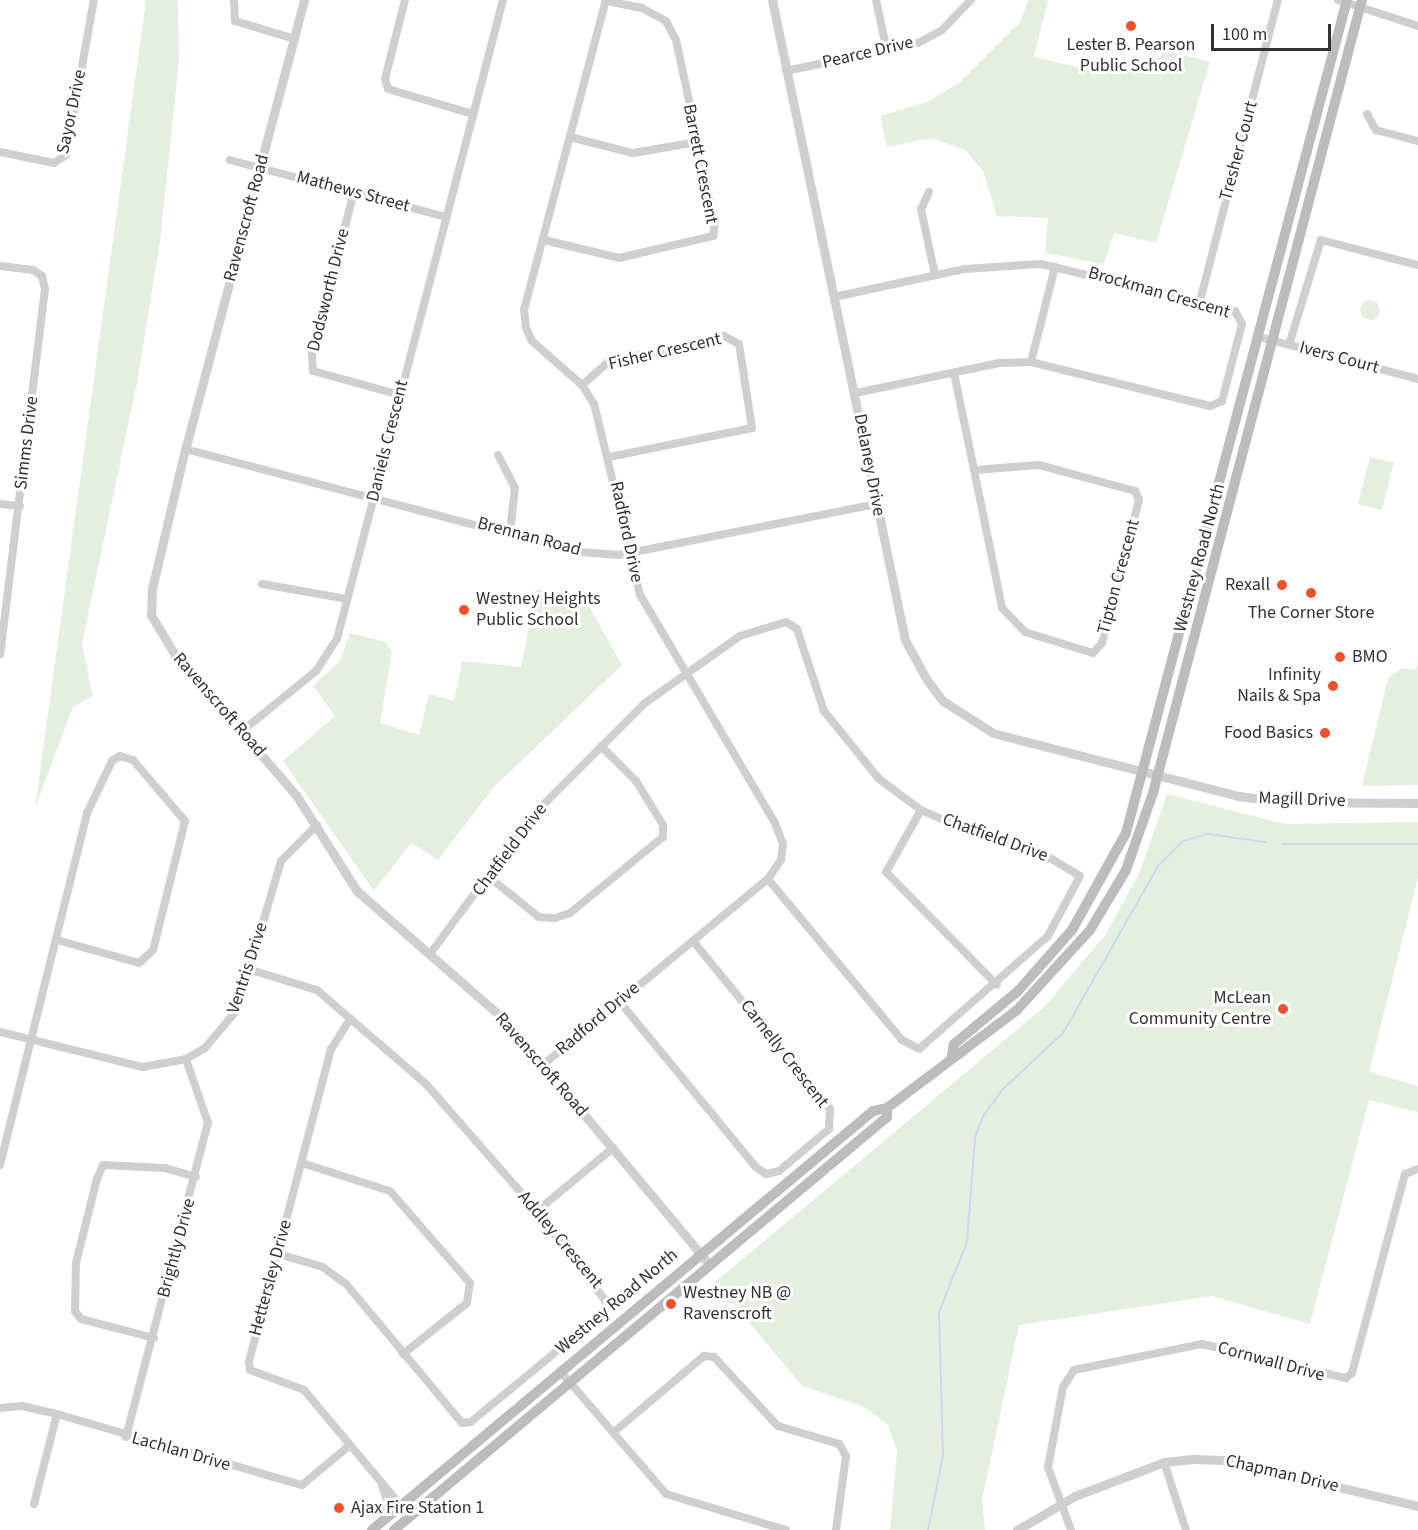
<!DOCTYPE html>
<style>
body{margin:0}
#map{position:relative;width:1418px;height:1530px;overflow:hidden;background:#fff;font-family:"Source Sans 3",sans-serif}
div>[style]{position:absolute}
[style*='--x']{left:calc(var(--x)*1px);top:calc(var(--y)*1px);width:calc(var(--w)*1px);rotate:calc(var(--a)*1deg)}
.green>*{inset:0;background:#e4efe0}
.round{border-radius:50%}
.stream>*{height:2px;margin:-1px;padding:0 1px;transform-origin:1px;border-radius:1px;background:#ccd8f0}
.minor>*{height:8px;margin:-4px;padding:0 4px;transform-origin:4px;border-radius:4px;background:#cfcfcf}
.tertiary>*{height:9px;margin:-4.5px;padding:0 4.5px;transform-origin:4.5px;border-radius:4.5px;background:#cfcfcf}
.secondary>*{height:10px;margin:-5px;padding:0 5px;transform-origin:5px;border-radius:5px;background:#bcbcbc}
.dots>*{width:16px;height:16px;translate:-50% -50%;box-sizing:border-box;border:3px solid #fff;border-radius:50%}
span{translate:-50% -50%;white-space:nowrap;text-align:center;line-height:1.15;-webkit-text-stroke:6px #fff;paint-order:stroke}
.poi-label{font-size:18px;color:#323232}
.right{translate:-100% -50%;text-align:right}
.left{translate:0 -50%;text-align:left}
.street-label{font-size:18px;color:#323232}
.scale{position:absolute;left:1211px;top:24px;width:120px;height:27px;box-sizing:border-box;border:3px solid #323232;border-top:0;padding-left:8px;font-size:18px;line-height:21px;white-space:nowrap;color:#323232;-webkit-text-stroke:4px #fff;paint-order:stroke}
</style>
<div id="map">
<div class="green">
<i style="clip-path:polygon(146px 0,178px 0,179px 61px,160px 242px,137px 383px,82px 644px,93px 696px,73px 707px,35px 808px)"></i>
<i style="clip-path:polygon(1028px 0,1048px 0,1034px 57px,1094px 71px,1120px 61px,1145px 67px,1168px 51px,1210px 62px,1156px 243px,1114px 233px,1104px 264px,1045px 253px,1048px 218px,997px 216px,983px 171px,965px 150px,931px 138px,887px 147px,880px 116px,927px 102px,960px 82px,1020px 22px)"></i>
<i class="round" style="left:1360px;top:300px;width:20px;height:20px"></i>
<i style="clip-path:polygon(1370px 457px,1394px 463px,1382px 510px,1358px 504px)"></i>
<i style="clip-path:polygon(536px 589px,586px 601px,622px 665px,494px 787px,438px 860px,411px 843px,374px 891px,283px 761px,335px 716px,313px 686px,340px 661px,350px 633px,386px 642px,392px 652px,380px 723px,419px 735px,429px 694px,454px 701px,462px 661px,521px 667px)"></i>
<i style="clip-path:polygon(1418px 663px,1418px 785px,1362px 786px,1388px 678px,1402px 668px,1416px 670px)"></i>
<i style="clip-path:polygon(1167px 794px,1285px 824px,1418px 822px,1418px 878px,1369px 1072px,1418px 1086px,1418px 1112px,1369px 1100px,1310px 1324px,1212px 1296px,1019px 1325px,982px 1500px,985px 1530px,890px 1530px,897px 1451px,888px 1425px,864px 1407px,802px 1386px,734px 1304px,697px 1297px,1044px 1007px,1105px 935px,1138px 876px)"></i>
</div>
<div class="stream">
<i style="--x:1282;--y:844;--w:136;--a:0"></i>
<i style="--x:928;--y:1530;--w:76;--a:-78.7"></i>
<i style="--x:943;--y:1455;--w:143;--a:-91.6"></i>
<i style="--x:939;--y:1312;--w:75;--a:-68.2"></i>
<i style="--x:967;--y:1242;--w:105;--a:-85.6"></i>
<i style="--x:975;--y:1137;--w:24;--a:-68"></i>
<i style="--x:984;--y:1115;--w:32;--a:-54"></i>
<i style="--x:1003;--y:1089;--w:82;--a:-43"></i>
<i style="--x:1063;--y:1033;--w:193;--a:-60.3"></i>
<i style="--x:1159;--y:865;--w:34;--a:-45"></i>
<i style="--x:1183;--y:841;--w:26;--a:-16"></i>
<i style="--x:1208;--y:834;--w:58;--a:8"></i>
</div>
<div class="minor">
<i style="--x:234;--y:0;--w:21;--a:87"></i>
<i style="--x:235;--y:21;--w:63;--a:16.7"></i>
<i style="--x:405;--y:0;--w:81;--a:104.2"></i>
<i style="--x:385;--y:79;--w:10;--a:73"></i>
<i style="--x:388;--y:89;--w:89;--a:16.4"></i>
<i style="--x:876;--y:0;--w:52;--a:77.8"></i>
<i style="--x:1338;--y:0;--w:84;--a:18"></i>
<i style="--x:786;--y:71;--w:135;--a:-12"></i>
<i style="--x:918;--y:43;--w:27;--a:-28"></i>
<i style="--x:942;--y:30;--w:42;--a:-46"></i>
<i style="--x:1367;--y:114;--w:18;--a:61"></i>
<i style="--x:1376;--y:130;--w:43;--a:14.7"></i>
<i style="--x:570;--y:137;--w:65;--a:14.3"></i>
<i style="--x:633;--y:153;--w:65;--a:-9.8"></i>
<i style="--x:0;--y:152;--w:55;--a:11.5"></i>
<i style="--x:54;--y:163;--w:14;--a:-34"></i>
<i style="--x:66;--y:155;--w:158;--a:-79.8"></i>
<i style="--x:230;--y:160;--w:223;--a:14.8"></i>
<i style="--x:354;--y:192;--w:166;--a:104.6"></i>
<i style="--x:312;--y:353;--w:18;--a:87"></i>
<i style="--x:313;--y:371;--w:90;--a:15.4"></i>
<i style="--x:929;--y:192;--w:19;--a:115"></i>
<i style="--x:921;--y:209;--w:67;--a:78"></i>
<i style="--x:544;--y:240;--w:77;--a:13.5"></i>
<i style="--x:619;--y:258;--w:97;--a:-13.2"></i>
<i style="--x:713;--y:236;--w:13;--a:-81"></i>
<i style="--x:715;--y:223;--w:187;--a:-102"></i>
<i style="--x:676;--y:40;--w:21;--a:-118"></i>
<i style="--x:666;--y:21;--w:27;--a:-152"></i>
<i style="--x:642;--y:8;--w:37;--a:-169"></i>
<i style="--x:0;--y:266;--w:33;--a:7"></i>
<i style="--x:33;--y:270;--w:11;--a:34"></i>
<i style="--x:42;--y:276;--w:13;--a:77"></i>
<i style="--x:45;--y:289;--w:368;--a:97"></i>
<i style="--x:834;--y:297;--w:134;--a:-12.1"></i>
<i style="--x:965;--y:269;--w:76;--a:-3.8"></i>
<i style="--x:1041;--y:264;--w:200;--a:13.6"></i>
<i style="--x:1235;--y:311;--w:15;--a:62"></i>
<i style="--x:1242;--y:324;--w:80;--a:104.6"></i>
<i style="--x:1222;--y:401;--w:13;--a:157"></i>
<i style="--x:1210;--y:406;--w:184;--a:-166.2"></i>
<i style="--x:1031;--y:362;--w:32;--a:178"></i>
<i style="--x:999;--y:363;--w:147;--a:168.2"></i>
<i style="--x:1200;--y:301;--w:311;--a:-75.5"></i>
<i style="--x:1259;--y:337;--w:164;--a:14.8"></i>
<i style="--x:1289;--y:345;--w:110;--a:-73.1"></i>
<i style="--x:1321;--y:240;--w:100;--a:14.5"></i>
<i style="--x:1031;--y:362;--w:98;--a:-75.8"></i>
<i style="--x:954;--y:373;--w:89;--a:78.3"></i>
<i style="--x:972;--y:460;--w:151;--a:78.5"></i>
<i style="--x:1002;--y:608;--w:33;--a:46"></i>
<i style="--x:1025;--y:632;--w:71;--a:17.2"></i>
<i style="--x:1093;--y:653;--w:13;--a:-48"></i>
<i style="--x:1102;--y:643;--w:148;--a:-75.5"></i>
<i style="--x:1139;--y:500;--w:10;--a:-114"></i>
<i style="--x:1135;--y:491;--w:99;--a:-164.8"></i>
<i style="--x:1039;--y:465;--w:65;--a:175.6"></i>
<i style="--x:582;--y:385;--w:35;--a:-41"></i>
<i style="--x:608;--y:362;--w:119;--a:-12.6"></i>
<i style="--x:724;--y:336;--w:17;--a:28"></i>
<i style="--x:739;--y:344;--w:85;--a:81.2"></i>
<i style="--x:752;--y:428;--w:145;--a:168.5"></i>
<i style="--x:185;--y:449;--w:407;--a:14.7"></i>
<i style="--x:579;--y:552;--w:40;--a:4.3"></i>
<i style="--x:619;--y:555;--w:262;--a:-11.2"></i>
<i style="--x:498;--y:455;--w:37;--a:63"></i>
<i style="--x:515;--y:488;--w:43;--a:96.6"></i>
<i style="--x:0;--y:504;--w:20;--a:6"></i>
<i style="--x:262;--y:584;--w:86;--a:10"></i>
<i style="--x:242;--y:731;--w:95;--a:-39"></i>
<i style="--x:316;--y:671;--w:38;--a:-57"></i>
<i style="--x:337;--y:639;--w:660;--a:-75.44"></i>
<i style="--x:921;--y:810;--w:71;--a:119.4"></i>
<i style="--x:886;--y:872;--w:158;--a:45.5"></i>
<i style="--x:489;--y:877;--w:64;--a:38.7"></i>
<i style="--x:539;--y:917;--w:16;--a:4"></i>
<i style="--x:555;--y:918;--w:16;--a:-18"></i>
<i style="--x:570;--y:913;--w:120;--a:-39.3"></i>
<i style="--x:663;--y:837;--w:12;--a:-90"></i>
<i style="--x:663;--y:825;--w:52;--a:-121.5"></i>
<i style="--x:636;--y:781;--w:49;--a:-135"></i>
<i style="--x:430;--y:954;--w:170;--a:-53.6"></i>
<i style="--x:531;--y:817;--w:161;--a:-45"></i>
<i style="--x:645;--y:703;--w:116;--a:-35.2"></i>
<i style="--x:740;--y:636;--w:48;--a:-16.9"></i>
<i style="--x:786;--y:622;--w:13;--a:32"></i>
<i style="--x:797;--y:629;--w:86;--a:71.8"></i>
<i style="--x:824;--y:711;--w:87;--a:51"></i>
<i style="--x:879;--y:779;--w:52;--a:36.4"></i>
<i style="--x:921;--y:810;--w:45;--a:23.7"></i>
<i style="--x:962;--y:828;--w:76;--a:16"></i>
<i style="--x:1035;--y:849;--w:52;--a:31"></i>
<i style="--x:1080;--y:876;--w:68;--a:118.1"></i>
<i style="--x:1048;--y:936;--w:171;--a:138.8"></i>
<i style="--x:919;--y:1049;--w:19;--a:-152"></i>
<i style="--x:902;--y:1040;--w:209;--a:-129.8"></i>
<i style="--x:251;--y:970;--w:69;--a:16.9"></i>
<i style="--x:317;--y:990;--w:144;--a:40.8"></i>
<i style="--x:426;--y:1084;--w:169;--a:48.8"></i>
<i style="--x:537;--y:1211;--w:116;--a:52.7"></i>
<i style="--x:607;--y:1303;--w:11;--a:112"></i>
<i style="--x:603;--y:1313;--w:171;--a:140.5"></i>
<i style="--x:471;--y:1422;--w:9;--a:174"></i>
<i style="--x:462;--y:1423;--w:181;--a:-129.8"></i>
<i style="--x:346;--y:1284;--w:29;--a:-144"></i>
<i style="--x:323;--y:1267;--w:47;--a:-163.9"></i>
<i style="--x:619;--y:1001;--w:215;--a:50.5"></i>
<i style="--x:756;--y:1167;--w:12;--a:35"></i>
<i style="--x:766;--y:1174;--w:13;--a:-13"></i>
<i style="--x:779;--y:1171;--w:65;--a:-40"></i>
<i style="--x:829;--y:1129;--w:20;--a:-87"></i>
<i style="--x:830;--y:1109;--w:217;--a:-129.2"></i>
<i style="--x:350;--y:1019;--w:36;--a:122"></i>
<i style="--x:331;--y:1049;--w:324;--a:104.7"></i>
<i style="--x:249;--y:1362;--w:8;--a:83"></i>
<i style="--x:250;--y:1370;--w:58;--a:20.3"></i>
<i style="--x:304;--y:1390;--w:163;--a:50"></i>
<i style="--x:0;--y:1032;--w:147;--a:13.8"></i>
<i style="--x:143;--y:1067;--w:44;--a:-10.5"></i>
<i style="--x:186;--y:1059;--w:22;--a:-30"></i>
<i style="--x:205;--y:1048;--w:50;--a:-49.9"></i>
<i style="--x:237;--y:1010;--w:155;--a:-73.5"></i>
<i style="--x:281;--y:861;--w:51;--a:-45"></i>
<i style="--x:544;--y:1064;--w:291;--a:-39.6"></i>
<i style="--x:768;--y:879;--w:23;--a:-56"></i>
<i style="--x:781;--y:860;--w:16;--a:-83"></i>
<i style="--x:783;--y:844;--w:22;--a:-111"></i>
<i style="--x:775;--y:823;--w:265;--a:-120.6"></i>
<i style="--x:640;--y:595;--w:196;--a:-103.5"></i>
<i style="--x:594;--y:404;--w:22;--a:-122"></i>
<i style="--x:582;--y:385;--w:67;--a:-138.7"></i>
<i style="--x:532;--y:341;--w:14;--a:-115"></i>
<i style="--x:526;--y:328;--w:18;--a:-96"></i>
<i style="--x:524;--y:310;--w:321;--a:-75.2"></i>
<i style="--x:302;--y:1163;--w:92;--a:17.7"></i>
<i style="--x:390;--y:1191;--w:122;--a:49"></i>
<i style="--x:470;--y:1283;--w:20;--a:99"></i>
<i style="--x:467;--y:1303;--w:82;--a:141.4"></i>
<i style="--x:0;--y:1165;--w:363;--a:-76.1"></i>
<i style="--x:87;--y:813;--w:58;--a:-64.3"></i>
<i style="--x:112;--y:761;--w:9;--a:-32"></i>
<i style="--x:120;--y:756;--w:14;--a:17"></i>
<i style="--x:133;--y:760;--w:80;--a:49.6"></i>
<i style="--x:185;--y:821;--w:133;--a:103.9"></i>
<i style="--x:153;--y:950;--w:19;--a:137"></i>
<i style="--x:139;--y:963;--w:85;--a:-164.3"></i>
<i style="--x:537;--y:1211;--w:99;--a:-39.7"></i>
<i style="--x:154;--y:1338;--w:75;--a:-165.4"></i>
<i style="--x:81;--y:1319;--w:10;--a:-127"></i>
<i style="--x:75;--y:1311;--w:48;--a:-88.8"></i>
<i style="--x:76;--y:1263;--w:87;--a:-76"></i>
<i style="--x:97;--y:1179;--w:15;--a:-67"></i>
<i style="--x:103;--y:1165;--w:62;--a:2.8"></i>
<i style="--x:165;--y:1168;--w:32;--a:16"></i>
<i style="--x:560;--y:1371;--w:162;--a:49.2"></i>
<i style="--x:666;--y:1494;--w:125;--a:16.7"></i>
<i style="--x:0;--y:1408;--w:22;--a:-5"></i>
<i style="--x:22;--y:1406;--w:36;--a:13"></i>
<i style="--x:57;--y:1414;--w:255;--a:16.2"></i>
<i style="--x:302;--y:1485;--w:62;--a:-39.8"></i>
<i style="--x:614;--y:1432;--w:118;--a:-40.2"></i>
<i style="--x:704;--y:1356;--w:10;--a:6"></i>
<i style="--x:714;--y:1357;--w:94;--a:47.2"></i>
<i style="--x:778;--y:1426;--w:64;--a:16.4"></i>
<i style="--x:839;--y:1444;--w:14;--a:60"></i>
<i style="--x:846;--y:1456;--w:75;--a:97.7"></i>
<i style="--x:126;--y:1437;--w:325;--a:-75.4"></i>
<i style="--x:208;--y:1123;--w:68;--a:-109"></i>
<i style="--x:1164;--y:1462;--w:71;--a:72.1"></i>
<i style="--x:382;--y:1486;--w:15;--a:70"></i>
<i style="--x:387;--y:1500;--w:20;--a:101"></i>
<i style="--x:34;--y:1504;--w:93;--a:-75.7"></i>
<i style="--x:1071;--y:1530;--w:67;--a:-110.1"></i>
<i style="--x:1048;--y:1467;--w:81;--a:-79.4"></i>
<i style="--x:1063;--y:1387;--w:20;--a:-57"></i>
<i style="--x:1074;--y:1370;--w:131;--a:-11.5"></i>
<i style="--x:1202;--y:1344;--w:148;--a:13.3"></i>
<i style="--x:1346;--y:1378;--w:8;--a:-40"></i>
<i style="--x:1352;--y:1373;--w:206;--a:-75.1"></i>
<i style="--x:1405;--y:1174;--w:14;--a:-21"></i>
</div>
<div class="tertiary">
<i style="--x:304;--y:0;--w:465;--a:104.8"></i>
<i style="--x:185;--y:449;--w:144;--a:103.3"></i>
<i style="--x:152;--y:589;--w:26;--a:92"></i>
<i style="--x:151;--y:615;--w:47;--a:59"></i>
<i style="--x:175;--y:655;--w:185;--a:49.2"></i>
<i style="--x:296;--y:795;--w:114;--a:57.6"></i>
<i style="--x:357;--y:891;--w:196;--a:41.1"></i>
<i style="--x:505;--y:1020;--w:319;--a:50.1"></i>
<i style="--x:772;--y:0;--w:654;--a:78.26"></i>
<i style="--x:905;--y:640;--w:46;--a:61.2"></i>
<i style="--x:927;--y:680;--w:26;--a:53"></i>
<i style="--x:943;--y:701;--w:59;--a:32.6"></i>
<i style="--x:993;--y:733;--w:254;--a:14.4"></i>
<i style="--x:1239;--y:796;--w:43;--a:7.9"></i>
<i style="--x:1282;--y:802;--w:136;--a:0.4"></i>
<i style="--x:1017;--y:1530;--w:67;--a:-30.4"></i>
<i style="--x:1075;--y:1496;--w:95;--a:-20.9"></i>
<i style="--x:1164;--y:1462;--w:31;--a:-6"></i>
<i style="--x:1195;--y:1459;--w:30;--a:2"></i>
<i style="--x:1225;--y:1460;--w:198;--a:13.4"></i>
</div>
<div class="secondary">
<i style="--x:952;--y:1055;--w:11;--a:-80"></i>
<i style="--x:954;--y:1044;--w:83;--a:-39.6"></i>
<i style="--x:1018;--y:991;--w:81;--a:-48.5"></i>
<i style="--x:1072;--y:930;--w:111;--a:-60.9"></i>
<i style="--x:1126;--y:833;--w:862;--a:-75.14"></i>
<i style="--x:372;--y:1530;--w:653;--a:-39.91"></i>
<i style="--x:873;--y:1111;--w:14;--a:-12"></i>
<i style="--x:887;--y:1108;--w:163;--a:-37"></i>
<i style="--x:1017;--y:1010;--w:108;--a:-47.6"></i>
<i style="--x:1090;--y:930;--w:70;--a:-59"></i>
<i style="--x:1126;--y:870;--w:82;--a:-70.7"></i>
<i style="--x:1153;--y:793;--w:820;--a:-75.24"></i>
<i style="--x:394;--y:1530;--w:643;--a:-39.95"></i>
<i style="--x:887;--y:1117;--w:9;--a:-90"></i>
</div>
<div class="dots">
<i style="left:1131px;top:26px;background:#f1502c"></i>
<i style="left:1282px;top:585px;background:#f1502c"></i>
<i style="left:1311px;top:593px;background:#f1502c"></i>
<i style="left:464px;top:610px;background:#f1502c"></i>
<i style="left:1340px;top:657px;background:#f1502c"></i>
<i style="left:1333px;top:686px;background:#f1502c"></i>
<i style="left:1325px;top:733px;background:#f1502c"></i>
<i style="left:1283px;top:1009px;background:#f1502c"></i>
<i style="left:671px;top:1304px;background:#f1502c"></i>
<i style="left:339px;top:1508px;background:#f1502c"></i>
</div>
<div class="poi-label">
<span style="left:1131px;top:56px">Lester B. Pearson<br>Public School</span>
<span class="right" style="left:1270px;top:585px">Rexall</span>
<span class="left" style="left:476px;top:610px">Westney Heights<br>Public School</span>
<span style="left:1311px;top:613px">The Corner Store</span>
<span class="left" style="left:1352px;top:657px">BMO</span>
<span class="right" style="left:1321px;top:686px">Infinity<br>Nails &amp; Spa</span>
<span class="right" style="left:1313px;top:733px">Food Basics</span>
<span class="right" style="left:1271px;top:1009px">McLean<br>Community Centre</span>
<span class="left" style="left:683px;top:1304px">Westney NB @<br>Ravenscroft</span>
<span class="left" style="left:351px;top:1508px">Ajax Fire Station 1</span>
</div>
<div class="street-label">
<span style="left:868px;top:53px;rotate:-13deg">Pearce Drive</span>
<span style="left:72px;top:112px;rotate:-78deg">Sayor Drive</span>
<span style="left:1239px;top:151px;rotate:-75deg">Tresher Court</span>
<span style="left:700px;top:164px;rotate:79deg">Barrett Crescent</span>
<span style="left:353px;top:192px;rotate:15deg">Mathews Street</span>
<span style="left:247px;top:218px;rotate:-75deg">Ravenscroft Road</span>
<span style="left:329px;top:290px;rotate:-76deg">Dodsworth Drive</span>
<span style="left:1159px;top:293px;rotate:16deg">Brockman Crescent</span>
<span style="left:665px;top:352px;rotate:-13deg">Fisher Crescent</span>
<span style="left:1339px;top:358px;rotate:15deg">Ivers Court</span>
<span style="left:388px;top:441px;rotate:-76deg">Daniels Crescent</span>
<span style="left:27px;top:443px;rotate:-83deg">Simms Drive</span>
<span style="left:869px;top:465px;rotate:79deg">Delaney Drive</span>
<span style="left:626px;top:532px;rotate:78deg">Radford Drive</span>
<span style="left:529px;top:537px;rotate:15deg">Brennan Road</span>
<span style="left:1200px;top:558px;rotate:-75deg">Westney Road North</span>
<span style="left:1119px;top:577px;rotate:-75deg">Tipton Crescent</span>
<span style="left:219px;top:705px;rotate:49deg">Ravenscroft Road</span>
<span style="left:1302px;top:800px;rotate:2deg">Magill Drive</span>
<span style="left:995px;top:838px;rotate:20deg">Chatfield Drive</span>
<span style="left:510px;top:850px;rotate:-53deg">Chatfield Drive</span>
<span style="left:248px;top:968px;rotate:-72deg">Ventris Drive</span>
<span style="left:598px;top:1019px;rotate:-40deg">Radford Drive</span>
<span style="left:784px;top:1054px;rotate:52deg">Carnelly Crescent</span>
<span style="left:541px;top:1065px;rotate:49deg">Ravenscroft Road</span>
<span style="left:560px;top:1240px;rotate:50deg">Addley Crescent</span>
<span style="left:177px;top:1248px;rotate:-75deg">Brightly Drive</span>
<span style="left:271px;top:1278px;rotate:-75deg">Hettersley Drive</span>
<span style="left:617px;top:1302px;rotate:-40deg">Westney Road North</span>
<span style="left:1271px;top:1362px;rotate:15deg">Cornwall Drive</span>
<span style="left:181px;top:1452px;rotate:16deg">Lachlan Drive</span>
<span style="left:1282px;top:1474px;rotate:13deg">Chapman Drive</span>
</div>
<div class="scale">100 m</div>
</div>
